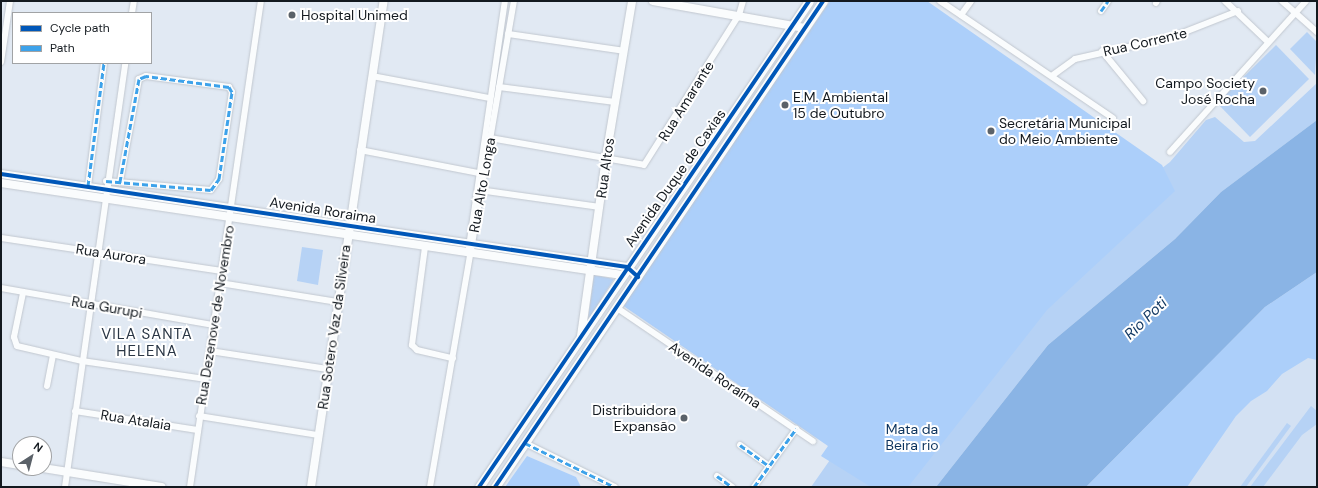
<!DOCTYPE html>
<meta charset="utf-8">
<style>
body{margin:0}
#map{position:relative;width:1318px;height:488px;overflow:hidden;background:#e1e9f3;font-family:"DM Sans",sans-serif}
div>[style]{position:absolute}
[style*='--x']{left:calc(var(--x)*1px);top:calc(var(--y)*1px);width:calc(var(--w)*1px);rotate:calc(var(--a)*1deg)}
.built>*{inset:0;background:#d3e1f3}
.green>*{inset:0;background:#b6d2f5}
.forest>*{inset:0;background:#accffa}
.water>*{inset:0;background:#8ab4e5}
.roads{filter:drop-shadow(0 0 1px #c1c7cf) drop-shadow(0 0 1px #c1c7cf)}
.street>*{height:6px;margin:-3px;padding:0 3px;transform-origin:3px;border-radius:3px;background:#fafcfd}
.secondary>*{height:8px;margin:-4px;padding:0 4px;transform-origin:4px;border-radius:4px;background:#fafcfd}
.primary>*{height:9px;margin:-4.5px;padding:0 4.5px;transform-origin:4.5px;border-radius:4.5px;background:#fafcfd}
.quiet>*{height:3px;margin-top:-1.5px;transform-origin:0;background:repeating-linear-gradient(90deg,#3da2ea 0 6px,transparent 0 9px)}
.cycleway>*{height:4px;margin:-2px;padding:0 2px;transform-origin:2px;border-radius:2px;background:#0057b8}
.dots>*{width:11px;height:11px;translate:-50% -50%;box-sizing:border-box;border:2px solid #fff;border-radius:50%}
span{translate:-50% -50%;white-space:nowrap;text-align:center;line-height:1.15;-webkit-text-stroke:4px #fff;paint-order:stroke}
.poi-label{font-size:14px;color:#13191f}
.left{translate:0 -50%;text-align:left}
.right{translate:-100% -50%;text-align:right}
.street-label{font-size:14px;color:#13191f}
.park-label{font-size:14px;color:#0b335e}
.water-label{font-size:15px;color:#123964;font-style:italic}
.neighbourhood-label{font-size:15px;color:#2a3645;letter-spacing:1px}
.frame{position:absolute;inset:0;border:2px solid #13191f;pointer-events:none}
.legend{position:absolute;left:12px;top:12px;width:140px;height:52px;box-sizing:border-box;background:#fff;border:1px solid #a1a3a5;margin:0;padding:5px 7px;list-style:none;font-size:12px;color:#13191f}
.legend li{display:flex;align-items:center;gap:8px;height:20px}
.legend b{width:20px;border:1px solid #a1a3a5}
.north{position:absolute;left:12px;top:436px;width:40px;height:40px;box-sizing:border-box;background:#fff;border:1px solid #a1a3a5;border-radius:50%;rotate:36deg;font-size:11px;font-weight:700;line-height:16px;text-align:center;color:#13191f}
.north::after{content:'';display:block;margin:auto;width:14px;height:18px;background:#5b6269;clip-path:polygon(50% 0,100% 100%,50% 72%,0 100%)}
</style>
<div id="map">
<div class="built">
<i style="clip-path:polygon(1317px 272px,1317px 487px,1086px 487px,1132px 445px,1219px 351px)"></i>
</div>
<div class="green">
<i style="clip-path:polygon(1307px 32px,1317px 42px,1315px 75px,1290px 49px)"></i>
<i style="clip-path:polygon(1276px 45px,1309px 79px,1250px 137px,1217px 103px)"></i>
<i style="clip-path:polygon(1317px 83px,1317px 120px,1221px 192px,1175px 239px,1048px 345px,936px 487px,811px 487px,839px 447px,1131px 192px,1170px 162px,1206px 120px,1215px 117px,1244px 142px,1255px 141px)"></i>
<i style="clip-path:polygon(302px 247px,323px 250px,318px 285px,297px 281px)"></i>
<i style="clip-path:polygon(594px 275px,614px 279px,588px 320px)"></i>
<i style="clip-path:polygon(1311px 406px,1317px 411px,1317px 424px,1302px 435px,1263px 487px,1250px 487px)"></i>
<i style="clip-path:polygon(1287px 423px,1291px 426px,1246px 487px,1240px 487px)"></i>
</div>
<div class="forest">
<i style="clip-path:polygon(830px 1px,927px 1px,1162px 165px,1175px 191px,1047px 310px,908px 487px,871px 487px,821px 456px,828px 446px,622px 305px)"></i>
<i style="clip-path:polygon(1317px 272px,1317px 360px,1308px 358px,1282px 374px,1267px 391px,1251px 401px,1236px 416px,1187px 487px,1086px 487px,1265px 307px)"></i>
<i style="clip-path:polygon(527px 456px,576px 477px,581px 487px,505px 487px)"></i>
</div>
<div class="water">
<i style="clip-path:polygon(1317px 120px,1317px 272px,1265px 307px,1086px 487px,936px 487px,1048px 345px,1175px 239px,1221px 192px)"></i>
</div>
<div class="roads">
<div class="street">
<i style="--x:940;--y:1;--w:209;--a:34.1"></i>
<i style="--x:1225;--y:1;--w:58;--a:43.6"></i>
<i style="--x:1282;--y:1;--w:47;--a:41.5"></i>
<i style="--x:1156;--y:3;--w:2;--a:-63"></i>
<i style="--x:1101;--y:11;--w:12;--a:-55"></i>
<i style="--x:132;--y:13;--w:12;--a:-81"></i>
<i style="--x:961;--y:15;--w:17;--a:-54"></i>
<i style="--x:508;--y:34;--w:117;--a:8.3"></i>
<i style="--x:1102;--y:51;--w:65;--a:50.6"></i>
<i style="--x:1;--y:62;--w:62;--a:-81.6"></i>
<i style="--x:1053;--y:75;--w:27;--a:-36"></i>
<i style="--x:1075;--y:59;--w:99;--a:-12.8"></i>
<i style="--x:1172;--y:37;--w:71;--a:-21.5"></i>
<i style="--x:372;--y:76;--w:120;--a:10.6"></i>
<i style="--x:499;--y:87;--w:117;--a:7.4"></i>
<i style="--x:490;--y:138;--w:156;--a:9.9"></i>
<i style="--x:644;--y:165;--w:178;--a:-57.7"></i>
<i style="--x:739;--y:15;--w:15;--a:-74"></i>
<i style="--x:360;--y:150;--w:120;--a:11"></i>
<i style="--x:1170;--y:152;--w:203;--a:-48"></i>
<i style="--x:106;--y:181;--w:105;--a:4.9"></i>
<i style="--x:211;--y:190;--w:14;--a:-54"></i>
<i style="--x:219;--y:179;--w:88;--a:-81.5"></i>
<i style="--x:232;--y:92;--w:6;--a:-121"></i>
<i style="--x:229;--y:87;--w:84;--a:-172.5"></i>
<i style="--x:146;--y:76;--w:8;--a:157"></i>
<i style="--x:139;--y:79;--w:105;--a:100.5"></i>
<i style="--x:88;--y:186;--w:124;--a:-82.6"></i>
<i style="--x:479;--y:190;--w:122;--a:8"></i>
<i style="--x:1;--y:238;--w:222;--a:8.5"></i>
<i style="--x:425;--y:247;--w:99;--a:97.6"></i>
<i style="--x:412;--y:345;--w:7;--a:45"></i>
<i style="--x:417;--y:350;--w:37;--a:13"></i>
<i style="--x:469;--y:247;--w:249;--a:-81.7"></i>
<i style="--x:220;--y:283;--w:119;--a:9.2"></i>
<i style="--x:1;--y:288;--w:216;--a:9.9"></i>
<i style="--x:23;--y:293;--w:45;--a:101.6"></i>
<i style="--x:14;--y:337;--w:9;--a:72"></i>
<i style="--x:17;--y:346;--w:67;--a:13"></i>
<i style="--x:82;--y:361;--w:124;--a:8.3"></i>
<i style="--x:617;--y:308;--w:237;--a:34.2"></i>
<i style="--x:210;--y:351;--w:119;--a:8.7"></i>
<i style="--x:47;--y:386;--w:31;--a:-79"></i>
<i style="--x:75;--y:411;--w:124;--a:8.8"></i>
<i style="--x:199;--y:416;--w:121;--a:9.1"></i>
<i style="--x:525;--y:443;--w:100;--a:26.1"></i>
<i style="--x:740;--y:445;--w:36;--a:36"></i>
<i style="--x:717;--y:476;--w:19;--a:36"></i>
<i style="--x:65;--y:487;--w:428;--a:-81.9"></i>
<i style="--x:190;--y:487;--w:491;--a:-81.7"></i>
<i style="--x:430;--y:487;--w:493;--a:-80.2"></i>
<i style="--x:754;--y:487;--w:72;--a:-54.1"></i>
</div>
<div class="secondary">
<i style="--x:653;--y:1;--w:154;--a:10.1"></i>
<i style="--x:1;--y:174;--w:633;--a:8.45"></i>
<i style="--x:627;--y:267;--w:15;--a:42"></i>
<i style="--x:1;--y:183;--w:628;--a:8.43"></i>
<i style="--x:581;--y:336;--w:181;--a:-82"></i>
<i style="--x:606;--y:157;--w:158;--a:-80.5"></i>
<i style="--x:1;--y:462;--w:19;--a:9"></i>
<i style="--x:43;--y:468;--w:120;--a:9.1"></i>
<i style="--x:311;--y:487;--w:491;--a:-81.5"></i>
</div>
<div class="primary">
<i style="--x:479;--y:487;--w:587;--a:-55.82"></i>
<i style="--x:495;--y:487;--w:586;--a:-55.98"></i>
</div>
</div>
<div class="quiet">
<i style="--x:1101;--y:11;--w:12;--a:-55"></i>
<i style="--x:106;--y:181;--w:105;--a:4.9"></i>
<i style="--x:211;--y:190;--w:14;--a:-54"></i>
<i style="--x:219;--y:179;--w:88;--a:-81.5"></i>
<i style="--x:232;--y:92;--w:6;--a:-121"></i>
<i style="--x:229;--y:87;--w:84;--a:-172.5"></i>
<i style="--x:146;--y:76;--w:8;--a:157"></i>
<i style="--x:139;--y:79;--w:105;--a:100.5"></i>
<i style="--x:88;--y:186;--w:124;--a:-82.6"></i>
<i style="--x:525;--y:443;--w:100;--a:26.1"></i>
<i style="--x:740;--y:445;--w:36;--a:36"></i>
<i style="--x:717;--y:476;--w:19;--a:36"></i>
<i style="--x:754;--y:487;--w:72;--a:-54.1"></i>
</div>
<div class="cycleway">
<i style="--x:1;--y:174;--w:633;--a:8.45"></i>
<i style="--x:627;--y:267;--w:15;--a:42"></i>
<i style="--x:479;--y:487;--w:587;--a:-55.82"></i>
<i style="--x:495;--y:487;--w:586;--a:-55.98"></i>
</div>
<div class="dots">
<i style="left:292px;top:15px;background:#5b6269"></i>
<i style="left:1263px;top:91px;background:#5b6269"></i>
<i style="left:785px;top:105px;background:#5b6269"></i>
<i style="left:991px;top:131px;background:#5b6269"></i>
<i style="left:684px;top:418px;background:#5b6269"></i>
</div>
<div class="poi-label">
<span class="left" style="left:301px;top:15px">Hospital Unimed</span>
<span class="right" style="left:1255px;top:91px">Campo Society<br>José Rocha</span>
<span class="left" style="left:793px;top:105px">E.M. Ambiental<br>15 de Outubro</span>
<span class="left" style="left:999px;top:131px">Secretária Municipal<br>do Meio Ambiente</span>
<span class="right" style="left:676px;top:418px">Distribuidora<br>Expansão</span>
</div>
<div class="street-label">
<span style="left:1145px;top:42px;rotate:-13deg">Rua Corrente</span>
<span style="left:686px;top:101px;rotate:-58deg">Rua Amarante</span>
<span style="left:605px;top:168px;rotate:-82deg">Rua Altos</span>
<span style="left:675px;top:178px;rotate:-55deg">Avenida Duque de Caxias</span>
<span style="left:482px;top:185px;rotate:-80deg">Rua Alto Longa</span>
<span style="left:323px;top:210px;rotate:9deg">Avenida Roraima</span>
<span style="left:111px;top:254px;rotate:9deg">Rua Aurora</span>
<span style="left:107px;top:307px;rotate:10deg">Rua Gurupi</span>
<span style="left:215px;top:315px;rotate:-81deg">Rua Dezenove de Novembro</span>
<span style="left:334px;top:327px;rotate:-82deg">Rua Sotero Vaz da Silveira</span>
<span style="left:715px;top:375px;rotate:34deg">Avenida Roraíma</span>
<span style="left:136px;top:420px;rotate:9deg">Rua Atalaia</span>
</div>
<div class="park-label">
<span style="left:912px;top:437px">Mata da<br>Beira rio</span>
</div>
<div class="water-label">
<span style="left:1146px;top:319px;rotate:-44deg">Rio Poti</span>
</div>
<div class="neighbourhood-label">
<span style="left:147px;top:343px">VILA SANTA<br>HELENA</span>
</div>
<div class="frame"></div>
<ul class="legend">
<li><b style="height:5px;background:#0057b8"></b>Cycle path</li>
<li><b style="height:5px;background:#3da2ea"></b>Path</li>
</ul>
<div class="north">N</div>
</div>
